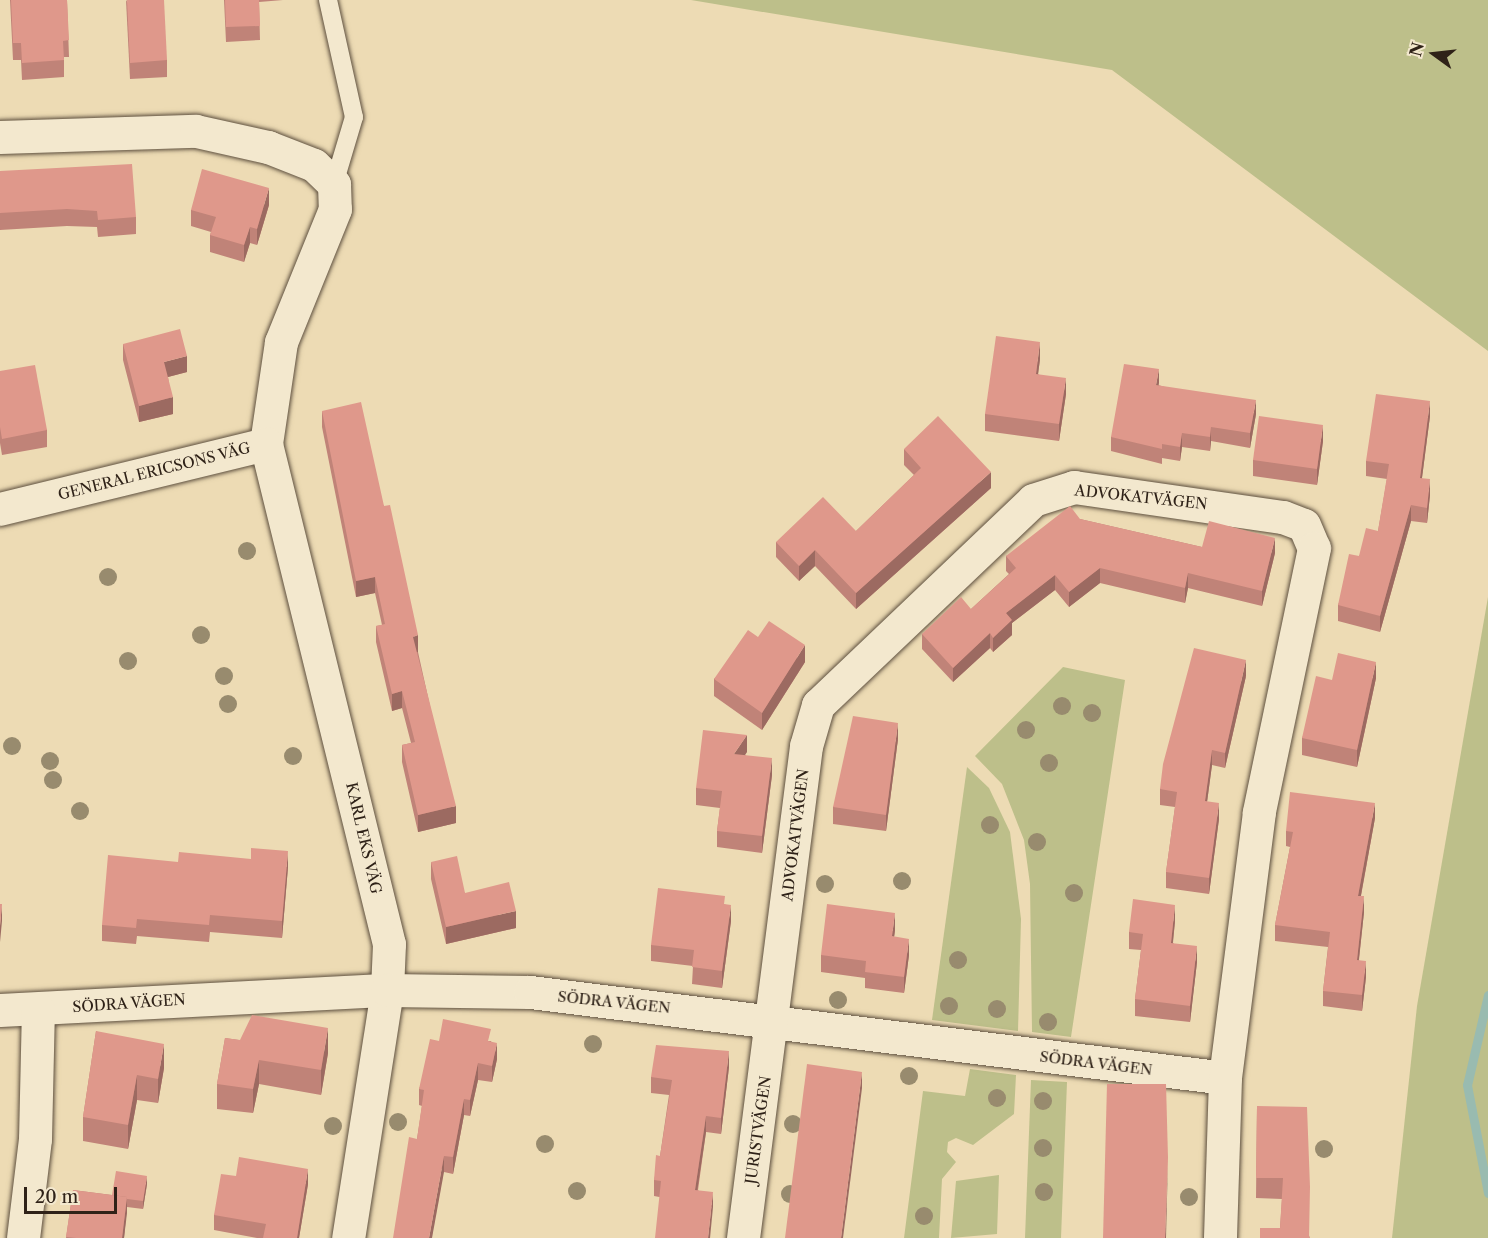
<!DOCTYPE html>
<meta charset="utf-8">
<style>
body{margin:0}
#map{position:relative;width:1488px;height:1238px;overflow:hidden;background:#eddbb4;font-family:"Libre Caslon Text",serif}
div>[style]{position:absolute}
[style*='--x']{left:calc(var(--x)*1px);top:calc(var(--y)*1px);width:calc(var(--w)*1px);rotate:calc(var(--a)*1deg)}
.green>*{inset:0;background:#bdbf8a}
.stream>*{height:9px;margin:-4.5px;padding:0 4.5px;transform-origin:4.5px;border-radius:4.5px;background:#99bbb0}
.roads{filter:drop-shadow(0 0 2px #5e503f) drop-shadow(0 0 2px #5e503f)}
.lane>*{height:18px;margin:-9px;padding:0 9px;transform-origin:9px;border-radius:9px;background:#f3e8ce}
.street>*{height:33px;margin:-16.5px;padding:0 16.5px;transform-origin:16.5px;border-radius:16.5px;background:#f3e8ce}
.trees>*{width:18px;height:18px;margin:-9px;border-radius:50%;background:#988b6e}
.wall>*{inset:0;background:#c08378}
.shaded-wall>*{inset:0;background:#9c6a61}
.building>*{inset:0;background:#df988b}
span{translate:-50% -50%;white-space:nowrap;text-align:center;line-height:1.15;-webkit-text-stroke:5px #f3e8ce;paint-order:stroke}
.street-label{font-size:15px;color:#2f2218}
.north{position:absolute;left:1404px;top:24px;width:60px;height:60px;-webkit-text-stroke:4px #f3e8ce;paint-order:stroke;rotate:285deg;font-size:16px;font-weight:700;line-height:24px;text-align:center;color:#2f2218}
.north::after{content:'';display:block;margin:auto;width:21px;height:27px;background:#2f2218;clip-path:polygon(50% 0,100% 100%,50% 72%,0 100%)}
.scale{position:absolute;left:24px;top:1187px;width:93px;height:27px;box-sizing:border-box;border:3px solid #2f2218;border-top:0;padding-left:8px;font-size:18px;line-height:21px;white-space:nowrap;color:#2f2218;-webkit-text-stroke:4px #f3e8ce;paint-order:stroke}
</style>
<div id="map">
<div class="green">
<i style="clip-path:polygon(691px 0,1488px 0,1488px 351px,1112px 70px)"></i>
<i style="clip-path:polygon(1488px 597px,1488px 1238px,1392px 1238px,1417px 1006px)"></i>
<i style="clip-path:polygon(1063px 667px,1125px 680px,1071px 1037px,1032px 1032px,1030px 884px,1024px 840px,1002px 784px,975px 756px)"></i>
<i style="clip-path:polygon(967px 767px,989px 788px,1010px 832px,1021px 919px,1018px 1031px,932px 1020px)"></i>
<i style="clip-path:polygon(970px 1069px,1016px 1075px,1014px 1114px,973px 1145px,956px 1138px,948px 1142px,947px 1152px,956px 1162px,942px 1179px,939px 1238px,904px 1238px,923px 1091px,965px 1096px)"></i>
<i style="clip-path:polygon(1031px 1080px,1067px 1082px,1061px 1238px,1025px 1238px)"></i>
<i style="clip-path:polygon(999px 1175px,997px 1234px,951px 1238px,956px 1181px)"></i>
</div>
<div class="stream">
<i style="--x:1488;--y:995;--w:92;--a:103.1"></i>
<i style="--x:1467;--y:1085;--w:110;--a:79"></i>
</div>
<div class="roads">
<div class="lane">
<i style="--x:328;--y:0;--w:120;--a:77.5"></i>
<i style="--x:354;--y:117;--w:70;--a:106.6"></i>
</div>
<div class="street">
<i style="--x:0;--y:137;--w:196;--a:-1.8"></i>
<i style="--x:196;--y:131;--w:74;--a:12.5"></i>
<i style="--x:268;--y:147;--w:49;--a:21.4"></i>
<i style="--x:314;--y:165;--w:28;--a:44"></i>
<i style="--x:334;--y:184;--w:25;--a:88"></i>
<i style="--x:335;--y:209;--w:144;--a:112.1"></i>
<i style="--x:281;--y:342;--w:103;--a:98.4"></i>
<i style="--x:266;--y:444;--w:274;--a:166.3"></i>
<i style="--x:266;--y:444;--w:515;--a:76.18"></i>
<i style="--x:389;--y:944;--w:46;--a:92.5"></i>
<i style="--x:387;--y:990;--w:251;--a:98.9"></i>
<i style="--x:0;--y:1010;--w:388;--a:-3"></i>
<i style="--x:387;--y:990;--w:143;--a:0.8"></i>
<i style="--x:530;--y:992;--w:700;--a:7.05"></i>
<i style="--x:23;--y:1238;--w:100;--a:-83.1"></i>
<i style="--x:35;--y:1139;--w:130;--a:-88.7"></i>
<i style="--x:743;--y:1238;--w:496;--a:-82.7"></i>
<i style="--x:806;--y:746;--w:43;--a:-73.7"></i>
<i style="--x:818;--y:705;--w:297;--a:-43.6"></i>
<i style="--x:1033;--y:500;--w:43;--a:-17.6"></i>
<i style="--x:1074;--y:487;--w:211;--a:8.2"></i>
<i style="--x:1283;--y:517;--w:22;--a:21"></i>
<i style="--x:1304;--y:525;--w:25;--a:67"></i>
<i style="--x:1314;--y:548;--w:270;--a:101.8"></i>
<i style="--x:1259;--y:812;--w:268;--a:97.3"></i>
<i style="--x:1225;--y:1078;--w:160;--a:91.8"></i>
</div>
</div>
<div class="trees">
<i style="left:247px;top:551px"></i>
<i style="left:108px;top:577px"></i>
<i style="left:201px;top:635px"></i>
<i style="left:128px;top:661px"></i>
<i style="left:224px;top:676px"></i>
<i style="left:228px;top:704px"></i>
<i style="left:1062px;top:706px"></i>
<i style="left:1092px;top:713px"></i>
<i style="left:1026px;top:730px"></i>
<i style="left:12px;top:746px"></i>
<i style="left:293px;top:756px"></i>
<i style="left:50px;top:761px"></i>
<i style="left:1049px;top:763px"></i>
<i style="left:53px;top:780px"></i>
<i style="left:80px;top:811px"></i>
<i style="left:990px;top:825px"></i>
<i style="left:1037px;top:842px"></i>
<i style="left:902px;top:881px"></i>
<i style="left:825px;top:884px"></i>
<i style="left:1074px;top:893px"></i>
<i style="left:958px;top:960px"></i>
<i style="left:838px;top:1000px"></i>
<i style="left:949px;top:1006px"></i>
<i style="left:997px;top:1009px"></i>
<i style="left:1048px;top:1022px"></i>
<i style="left:593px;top:1044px"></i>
<i style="left:909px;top:1076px"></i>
<i style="left:997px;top:1098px"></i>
<i style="left:1043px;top:1101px"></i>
<i style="left:398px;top:1122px"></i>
<i style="left:793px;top:1124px"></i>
<i style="left:333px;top:1126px"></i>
<i style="left:545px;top:1144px"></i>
<i style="left:1043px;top:1148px"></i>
<i style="left:1324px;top:1149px"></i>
<i style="left:577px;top:1191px"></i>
<i style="left:1044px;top:1192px"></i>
<i style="left:790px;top:1194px"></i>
<i style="left:1189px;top:1197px"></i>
<i style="left:924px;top:1216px"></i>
</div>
<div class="wall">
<i style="clip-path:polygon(10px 0,67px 0,69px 57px,64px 57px,64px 77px,22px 80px,21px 60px,13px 60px)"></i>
<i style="clip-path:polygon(126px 0,167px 60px,167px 77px,130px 79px)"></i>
<i style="clip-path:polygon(224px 0,283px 0,259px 2px,260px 40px,226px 42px)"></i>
<i style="clip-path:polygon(0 171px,136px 217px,136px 234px,98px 237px,97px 227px,67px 226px,0 230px)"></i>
<i style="clip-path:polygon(269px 205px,257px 245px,250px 243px,244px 262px,210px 252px,210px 235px,211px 232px,191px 226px,191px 210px)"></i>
<i style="clip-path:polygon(123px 344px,187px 372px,168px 377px,173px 414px,139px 422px,123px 360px)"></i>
<i style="clip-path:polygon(1040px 359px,1038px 374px,1066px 394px,1059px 441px,985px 431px,985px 414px)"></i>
<i style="clip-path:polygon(0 371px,47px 430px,47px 447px,2px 455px,0 443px)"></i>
<i style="clip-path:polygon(1159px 383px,1158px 385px,1256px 414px,1250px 448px,1211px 441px,1210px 451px,1182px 447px,1180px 461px,1162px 458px,1162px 464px,1111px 451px,1111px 437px)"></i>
<i style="clip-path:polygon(322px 411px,384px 506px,418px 652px,456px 823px,418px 832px,402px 762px,402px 745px,411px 743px,402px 708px,392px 711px,376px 642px,376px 626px,382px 625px,375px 593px,356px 597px,322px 427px)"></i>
<i style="clip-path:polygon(1430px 416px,1422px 478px,1430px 495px,1427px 523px,1411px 521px,1380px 632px,1338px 621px,1338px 605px,1359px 556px,1378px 531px,1387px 479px,1366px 476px,1366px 461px)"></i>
<i style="clip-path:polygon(1323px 441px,1317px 485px,1253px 476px,1253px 460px)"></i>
<i style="clip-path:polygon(904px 449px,991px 488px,856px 609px,815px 566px,799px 581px,776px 557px,776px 542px,856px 531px,914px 475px,904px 465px)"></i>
<i style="clip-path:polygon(1080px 519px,1202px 547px,1275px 553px,1262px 606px,1188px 588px,1185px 603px,1100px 583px,1069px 607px,1055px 590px,1012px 623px,1012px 635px,993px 652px,990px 648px,953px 682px,922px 649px,922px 634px,971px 609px,1009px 574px,1006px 571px,1006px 556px)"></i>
<i style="clip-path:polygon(758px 637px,805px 662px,762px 730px,714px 696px,714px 679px)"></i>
<i style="clip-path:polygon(1246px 676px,1225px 768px,1212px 765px,1207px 802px,1219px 819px,1209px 894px,1166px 888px,1166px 872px,1175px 807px,1160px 805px,1160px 789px)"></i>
<i style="clip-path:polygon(1376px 678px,1357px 767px,1302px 755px,1302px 738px,1332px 680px)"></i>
<i style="clip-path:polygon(898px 739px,886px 831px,833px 824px,833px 807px)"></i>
<i style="clip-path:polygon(747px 752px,745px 755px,772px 775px,762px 853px,717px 847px,717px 831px,720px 808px,696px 805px,696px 788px)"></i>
<i style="clip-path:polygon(1375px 818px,1361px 896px,1364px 912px,1359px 960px,1366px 977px,1362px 1011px,1323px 1006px,1323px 991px,1328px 947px,1275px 941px,1275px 925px,1290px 847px,1286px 846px,1286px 831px)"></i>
<i style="clip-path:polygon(178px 862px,288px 867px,282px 938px,210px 932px,209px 942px,137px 936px,136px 944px,102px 941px,102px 925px)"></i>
<i style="clip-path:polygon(431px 862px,465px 893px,516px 928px,446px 944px,431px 879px)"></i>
<i style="clip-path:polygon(725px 904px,731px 921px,722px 988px,692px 984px,693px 966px,651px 961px,651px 945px)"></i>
<i style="clip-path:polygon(1175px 921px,1173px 943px,1197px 962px,1190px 1022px,1135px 1016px,1135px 999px,1141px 950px,1129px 949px,1129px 932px)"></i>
<i style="clip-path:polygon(895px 930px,894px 937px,909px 955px,904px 993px,865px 988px,865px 978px,821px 972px,821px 955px)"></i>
<i style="clip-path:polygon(96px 1031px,164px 1068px,158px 1103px,137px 1100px,128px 1149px,83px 1141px,83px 1117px)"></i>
<i style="clip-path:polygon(225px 1038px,328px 1053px,321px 1095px,259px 1084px,253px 1113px,217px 1109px,217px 1084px)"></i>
<i style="clip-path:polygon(439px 1041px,491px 1041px,497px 1059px,492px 1082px,478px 1080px,470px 1116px,464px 1115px,453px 1174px,444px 1172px,417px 1139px,422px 1106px,419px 1105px,419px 1089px)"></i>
<i style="clip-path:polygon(729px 1067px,721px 1134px,706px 1132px,698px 1190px,713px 1207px,654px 1196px,654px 1180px,660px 1156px,669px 1095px,651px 1093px,651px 1077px)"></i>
<i style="clip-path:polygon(1257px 1106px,1310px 1238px,1280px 1228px,1282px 1199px,1256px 1198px)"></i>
<i style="clip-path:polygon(236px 1176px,308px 1184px,299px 1238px,257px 1238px,214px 1230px,214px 1215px)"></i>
<i style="clip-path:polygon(147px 1184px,143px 1209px,127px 1207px,124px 1238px,66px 1238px,73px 1190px,112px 1195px)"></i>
</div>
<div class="shaded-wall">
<i style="clip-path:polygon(269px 188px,269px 205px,257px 245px,257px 229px)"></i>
<i style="clip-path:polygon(250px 227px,250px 243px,244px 262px,244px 245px)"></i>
<i style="clip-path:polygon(1040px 342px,1040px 359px,1036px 390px,1036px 374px)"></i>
<i style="clip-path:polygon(187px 356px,187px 372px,164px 378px,164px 362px)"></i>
<i style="clip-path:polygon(1159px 369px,1159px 383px,1156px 399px,1156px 385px)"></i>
<i style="clip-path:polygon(1066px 378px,1066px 394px,1059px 441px,1059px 424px)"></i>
<i style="clip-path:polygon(173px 397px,173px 414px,139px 422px,139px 406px)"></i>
<i style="clip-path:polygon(1256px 400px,1256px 414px,1250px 448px,1250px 433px)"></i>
<i style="clip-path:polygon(1430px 401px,1430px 416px,1420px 493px,1420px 478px)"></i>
<i style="clip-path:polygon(1323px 425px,1323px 441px,1317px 485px,1317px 469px)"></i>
<i style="clip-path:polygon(1211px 427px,1211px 441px,1210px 451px,1210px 437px)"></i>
<i style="clip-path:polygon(1182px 433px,1182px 447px,1180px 461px,1180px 447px)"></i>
<i style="clip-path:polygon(991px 472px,991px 488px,856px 609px,856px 593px)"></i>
<i style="clip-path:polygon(1430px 479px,1430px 495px,1427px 523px,1427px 508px)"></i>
<i style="clip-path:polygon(1411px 505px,1411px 521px,1380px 632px,1380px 616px)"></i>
<i style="clip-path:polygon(1275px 538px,1275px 553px,1262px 606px,1262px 591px)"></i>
<i style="clip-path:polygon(815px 550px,815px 566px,799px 581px,799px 566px)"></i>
<i style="clip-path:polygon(1100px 568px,1100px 583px,1069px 607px,1069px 592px)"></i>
<i style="clip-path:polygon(1188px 573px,1188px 588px,1185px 603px,1185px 588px)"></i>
<i style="clip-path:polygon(1055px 575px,1055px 590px,1012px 623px,1012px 635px,993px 652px,993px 638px,1006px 613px)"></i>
<i style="clip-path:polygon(375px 577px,375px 593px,356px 597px,356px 581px)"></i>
<i style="clip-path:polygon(990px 633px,990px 648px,953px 682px,953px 668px)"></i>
<i style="clip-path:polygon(418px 635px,418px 652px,413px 653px,413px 637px)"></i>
<i style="clip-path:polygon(805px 645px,805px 662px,762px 730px,762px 713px)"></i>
<i style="clip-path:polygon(1246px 660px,1246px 676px,1225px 768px,1225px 753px)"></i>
<i style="clip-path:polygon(1376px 662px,1376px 678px,1357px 767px,1357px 750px)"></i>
<i style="clip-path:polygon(402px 691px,402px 708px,392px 711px,392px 694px)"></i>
<i style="clip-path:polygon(898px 723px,898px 739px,886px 831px,886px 815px)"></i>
<i style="clip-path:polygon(747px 735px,747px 752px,734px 770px,734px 754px)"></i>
<i style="clip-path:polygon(1212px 750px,1212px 765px,1205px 817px,1205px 801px)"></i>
<i style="clip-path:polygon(772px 758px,772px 775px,762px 853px,762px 836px)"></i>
<i style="clip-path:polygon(1219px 803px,1219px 819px,1209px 894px,1209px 878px)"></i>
<i style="clip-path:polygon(1375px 803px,1375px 818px,1358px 911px,1358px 896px)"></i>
<i style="clip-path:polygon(456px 806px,456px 823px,418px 832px,418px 815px)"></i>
<i style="clip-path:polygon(288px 851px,288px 867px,282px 938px,282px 921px)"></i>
<i style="clip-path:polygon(1364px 896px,1364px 912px,1357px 976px,1357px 960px)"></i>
<i style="clip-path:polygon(2px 904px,2px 921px,0 942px,0 926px)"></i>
<i style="clip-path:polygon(731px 905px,731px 921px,722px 988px,722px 971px)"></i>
<i style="clip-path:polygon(1175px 905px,1175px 921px,1171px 959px,1171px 943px)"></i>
<i style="clip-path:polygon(516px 911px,516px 928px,446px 944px,446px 927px)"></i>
<i style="clip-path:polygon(895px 913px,895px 930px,892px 953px,892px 936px)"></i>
<i style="clip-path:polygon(909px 939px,909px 955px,904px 993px,904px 977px)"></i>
<i style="clip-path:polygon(1197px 946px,1197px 962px,1190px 1022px,1190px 1006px)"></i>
<i style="clip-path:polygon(1366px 961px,1366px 977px,1362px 1011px,1362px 995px)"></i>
<i style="clip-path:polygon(328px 1028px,328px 1053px,321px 1095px,321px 1070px)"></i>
<i style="clip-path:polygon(497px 1043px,497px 1059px,492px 1082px,492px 1066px)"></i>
<i style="clip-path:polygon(164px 1044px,164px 1068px,158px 1103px,158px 1079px)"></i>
<i style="clip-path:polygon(729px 1051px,729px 1067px,721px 1134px,721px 1118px)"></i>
<i style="clip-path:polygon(259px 1060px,259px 1084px,253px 1113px,253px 1089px)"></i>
<i style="clip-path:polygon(478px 1063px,478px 1080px,470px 1116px,470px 1100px)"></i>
<i style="clip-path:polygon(862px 1072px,862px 1088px,843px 1238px,841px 1238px)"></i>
<i style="clip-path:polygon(137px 1075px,137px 1100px,128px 1149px,128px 1125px)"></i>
<i style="clip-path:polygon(464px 1099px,464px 1115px,453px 1174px,453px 1157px)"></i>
<i style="clip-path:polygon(706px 1116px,706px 1132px,695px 1205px,695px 1190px)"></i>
<i style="clip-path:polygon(444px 1156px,444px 1172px,432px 1238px,429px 1238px)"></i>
<i style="clip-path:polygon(1168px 1158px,1166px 1238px,1165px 1238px)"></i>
<i style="clip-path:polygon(308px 1169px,308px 1184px,299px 1238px,297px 1238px)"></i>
<i style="clip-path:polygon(147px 1176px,147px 1184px,143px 1209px,143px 1201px)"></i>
<i style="clip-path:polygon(713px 1192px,713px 1207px,710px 1238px,708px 1238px)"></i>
<i style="clip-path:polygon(127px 1197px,127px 1213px,124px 1238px,122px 1238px)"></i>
</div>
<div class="building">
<i style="clip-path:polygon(11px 0,67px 0,69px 40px,63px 41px,64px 60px,22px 63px,21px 43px,13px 43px)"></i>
<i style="clip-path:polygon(127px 0,164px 0,167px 60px,130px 63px)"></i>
<i style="clip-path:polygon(225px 0,259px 0,260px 26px,226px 27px)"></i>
<i style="clip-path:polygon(132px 164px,136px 217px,98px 220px,97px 211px,67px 209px,0 213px,0 171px)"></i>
<i style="clip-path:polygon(202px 169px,269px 188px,257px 229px,250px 227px,244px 245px,210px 235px,216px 217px,191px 210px)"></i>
<i style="clip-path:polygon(180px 329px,187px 356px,164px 362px,173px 397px,139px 406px,123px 344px)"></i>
<i style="clip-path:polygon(996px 336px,1040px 342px,1036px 374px,1066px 378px,1059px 424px,985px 414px)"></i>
<i style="clip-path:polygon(1124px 364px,1159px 369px,1156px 385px,1256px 400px,1250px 433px,1211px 427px,1210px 437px,1182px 433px,1180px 447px,1162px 444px,1162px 449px,1111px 437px)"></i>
<i style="clip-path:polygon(35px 365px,47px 430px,2px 439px,0 427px,0 371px)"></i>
<i style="clip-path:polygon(1376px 394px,1430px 401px,1420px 478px,1430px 479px,1427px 508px,1411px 505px,1380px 616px,1338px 605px,1349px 554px,1359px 556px,1366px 528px,1378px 531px,1389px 464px,1366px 461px)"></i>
<i style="clip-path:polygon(361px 402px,384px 506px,390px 505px,418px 635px,413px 637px,456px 806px,418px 815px,402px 745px,415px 742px,402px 691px,392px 694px,376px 626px,385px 624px,375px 577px,356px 581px,322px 411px)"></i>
<i style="clip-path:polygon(938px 416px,991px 472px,856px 593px,815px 550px,799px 566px,776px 542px,823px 497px,856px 531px,921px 468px,904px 449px)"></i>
<i style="clip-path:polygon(1259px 416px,1323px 425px,1317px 469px,1253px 460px)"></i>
<i style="clip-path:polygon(1070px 506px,1080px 519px,1202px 547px,1209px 521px,1275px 538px,1262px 591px,1188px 573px,1185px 588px,1100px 568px,1069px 592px,1055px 575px,1006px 613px,1012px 620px,993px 638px,990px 633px,953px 668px,922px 634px,961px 597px,971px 609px,1016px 568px,1006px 556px)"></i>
<i style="clip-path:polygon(769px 621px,805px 645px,762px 713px,714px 679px,748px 630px,758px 637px)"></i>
<i style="clip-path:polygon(1194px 648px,1246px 660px,1225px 753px,1212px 750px,1205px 801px,1219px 803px,1209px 878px,1166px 872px,1177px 792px,1160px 789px,1163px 764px)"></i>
<i style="clip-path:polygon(1338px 653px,1376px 662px,1357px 750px,1302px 738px,1316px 676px,1332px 680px)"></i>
<i style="clip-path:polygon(853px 716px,898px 723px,886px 815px,833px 807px)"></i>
<i style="clip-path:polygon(703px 730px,747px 735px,734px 754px,772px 758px,762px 836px,717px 831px,722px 791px,696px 788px)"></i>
<i style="clip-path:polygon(1290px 792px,1375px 803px,1358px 896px,1364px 896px,1357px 960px,1366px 961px,1362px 995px,1323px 991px,1330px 932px,1275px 925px,1293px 832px,1286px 831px)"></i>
<i style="clip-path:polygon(251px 848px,288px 851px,282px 921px,210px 915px,209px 925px,137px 919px,136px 928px,102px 925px,108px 855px,178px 862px,179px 852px,251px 859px)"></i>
<i style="clip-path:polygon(457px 856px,465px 893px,509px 882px,516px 911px,446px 927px,431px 862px)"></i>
<i style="clip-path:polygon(658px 888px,725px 896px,724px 904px,731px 905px,722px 971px,692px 967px,694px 950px,651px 945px)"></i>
<i style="clip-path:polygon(1133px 899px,1175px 905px,1171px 943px,1197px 946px,1190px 1006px,1135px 999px,1143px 934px,1129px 932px)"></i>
<i style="clip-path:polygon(0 904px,2px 904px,0 926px)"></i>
<i style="clip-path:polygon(827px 904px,895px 913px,892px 936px,909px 939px,904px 977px,865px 972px,866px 961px,821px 955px)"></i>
<i style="clip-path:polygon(252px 1015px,328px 1028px,321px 1070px,259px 1060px,253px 1089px,217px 1084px,225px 1038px,240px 1040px)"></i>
<i style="clip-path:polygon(443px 1019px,491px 1029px,488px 1041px,497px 1043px,492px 1066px,478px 1063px,470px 1100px,464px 1099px,453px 1157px,444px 1156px,429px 1238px,393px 1238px,409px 1137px,417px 1139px,424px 1090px,419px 1089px,430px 1039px,439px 1041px)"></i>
<i style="clip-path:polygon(96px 1031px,164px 1044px,158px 1079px,137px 1075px,128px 1125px,83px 1117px)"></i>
<i style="clip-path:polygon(656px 1045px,729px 1051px,721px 1118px,706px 1116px,695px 1190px,713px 1192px,708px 1238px,655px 1238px,661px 1181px,654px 1180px,656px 1155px,660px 1156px,672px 1080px,651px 1077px)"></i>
<i style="clip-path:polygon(807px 1064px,862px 1072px,841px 1238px,785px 1238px)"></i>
<i style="clip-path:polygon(1107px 1084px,1166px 1084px,1168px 1158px,1165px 1238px,1103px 1238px)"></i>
<i style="clip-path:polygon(1257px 1106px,1307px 1107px,1310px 1187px,1309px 1238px,1260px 1238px,1260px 1228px,1280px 1228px,1283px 1178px,1256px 1178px)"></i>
<i style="clip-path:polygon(239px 1157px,308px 1169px,297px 1238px,263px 1238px,266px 1224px,214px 1215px,221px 1174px,236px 1176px)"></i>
<i style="clip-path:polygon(116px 1171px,147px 1176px,143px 1201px,127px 1199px,127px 1197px,112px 1195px)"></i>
<i style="clip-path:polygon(73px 1190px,127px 1197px,122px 1238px,76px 1238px,66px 1237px)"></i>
</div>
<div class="street-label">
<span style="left:154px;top:471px;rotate:-14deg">GENERAL ERICSONS VÄG</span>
<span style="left:1141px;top:497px;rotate:6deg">ADVOKATVÄGEN</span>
<span style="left:795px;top:835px;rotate:-83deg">ADVOKATVÄGEN</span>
<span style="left:364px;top:838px;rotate:77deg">KARL EKS VÄG</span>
<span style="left:614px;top:1002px;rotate:6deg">SÖDRA VÄGEN</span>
<span style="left:129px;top:1003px;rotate:-4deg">SÖDRA VÄGEN</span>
<span style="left:1096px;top:1063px;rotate:7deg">SÖDRA VÄGEN</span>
<span style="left:758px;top:1130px;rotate:-82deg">JURISTVÄGEN</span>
</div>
<div class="north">N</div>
<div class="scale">20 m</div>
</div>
